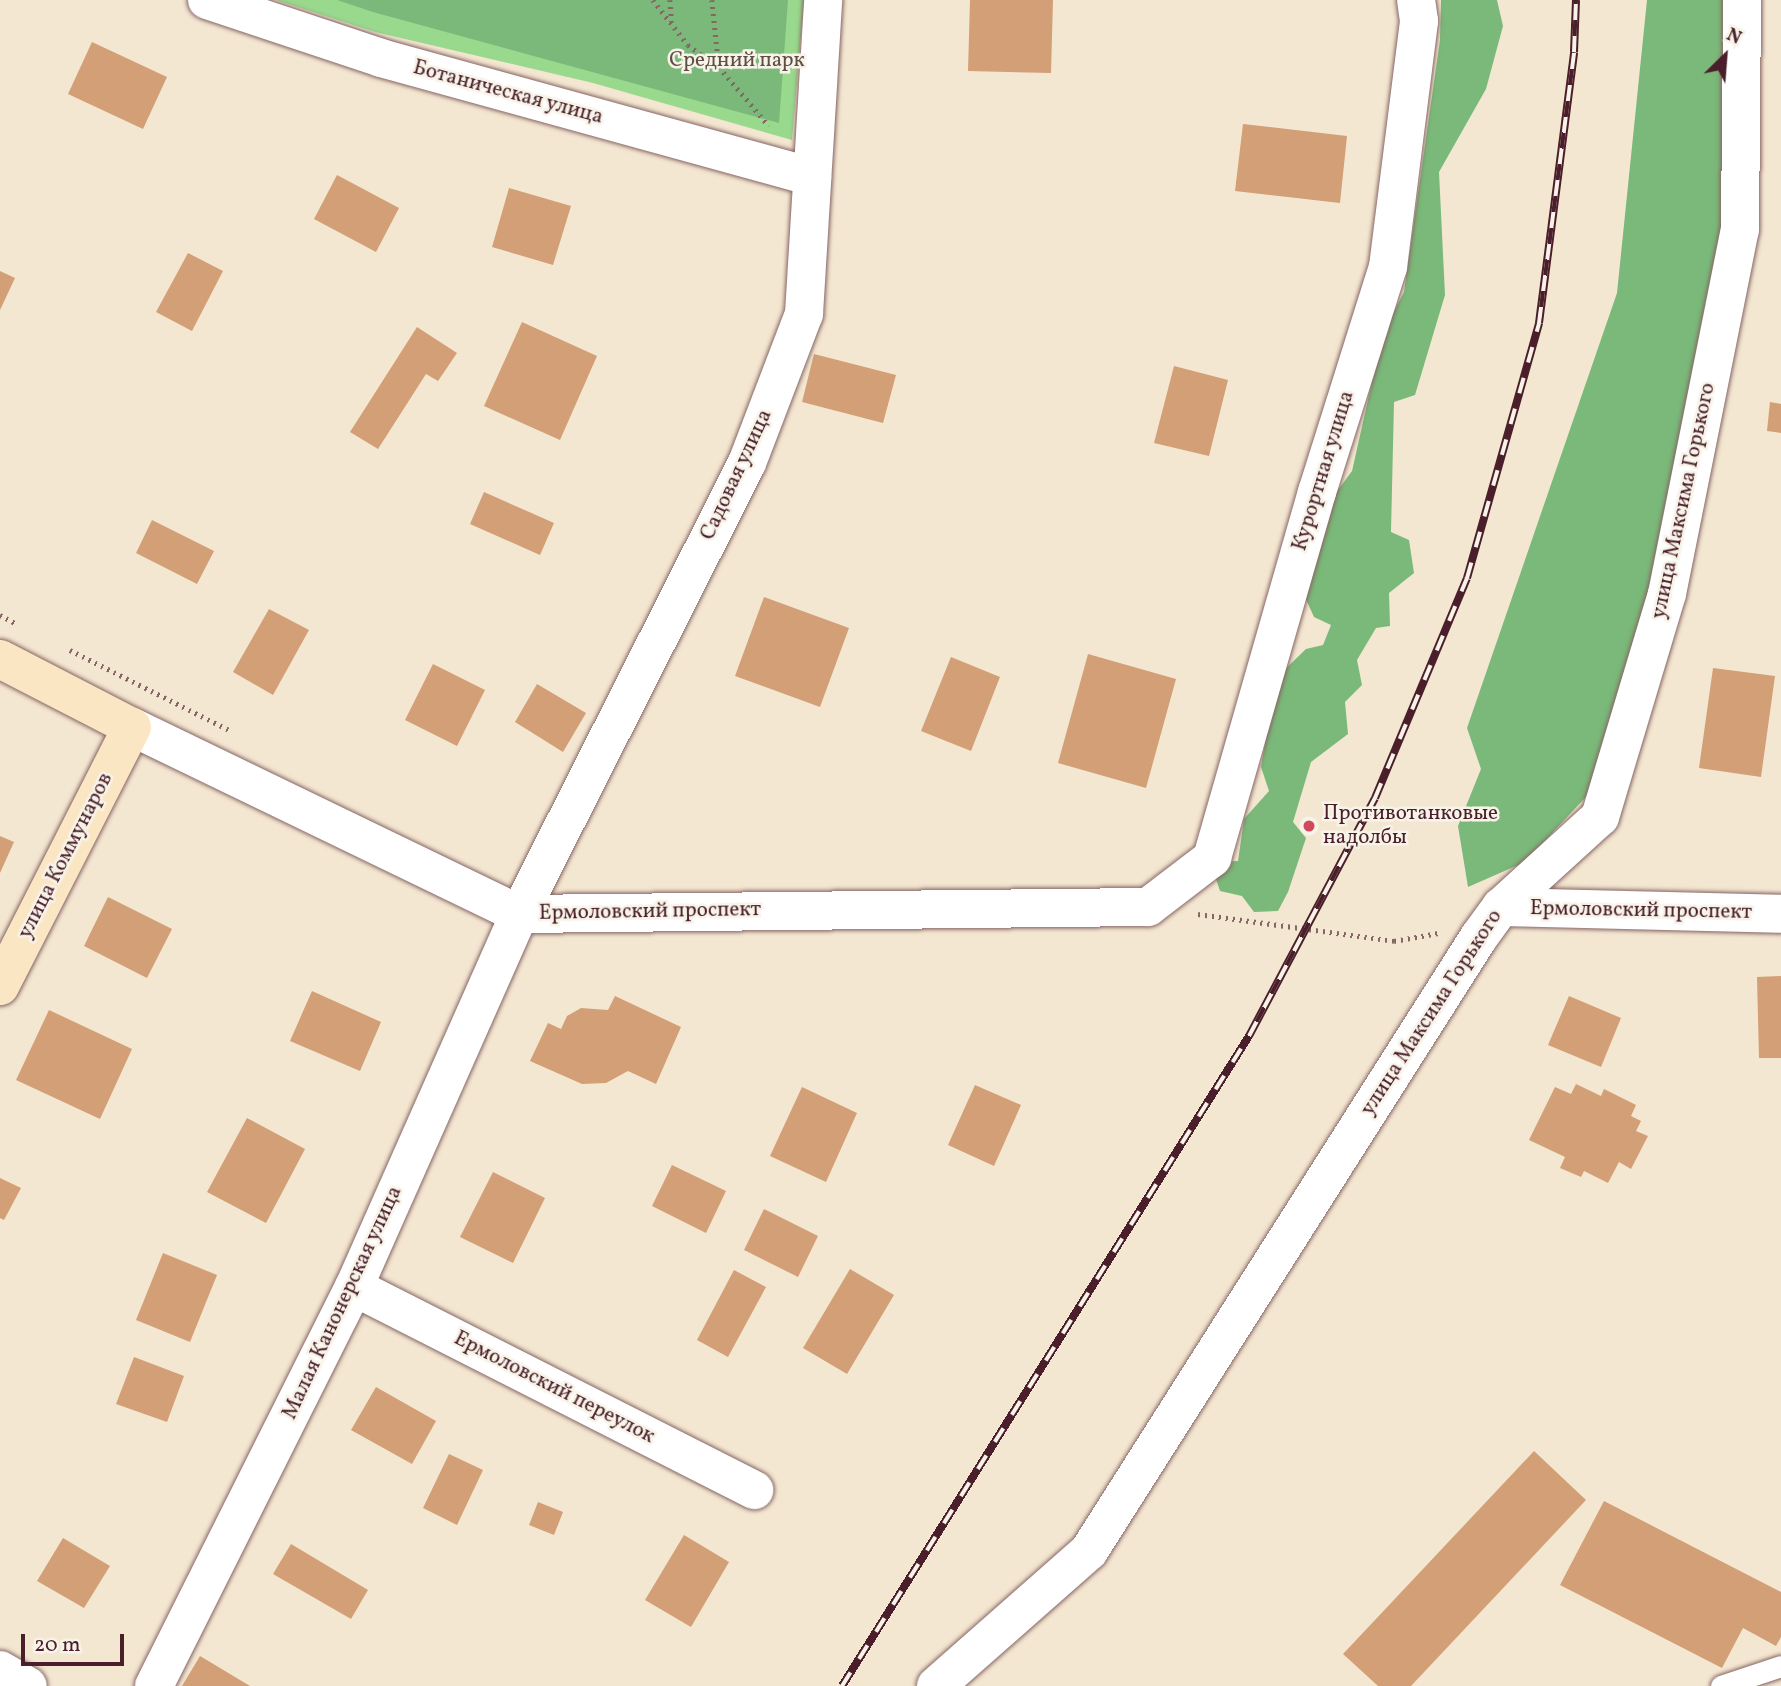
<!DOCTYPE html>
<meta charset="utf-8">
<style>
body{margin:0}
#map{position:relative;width:1781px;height:1686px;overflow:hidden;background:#f4e7d1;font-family:Vollkorn,serif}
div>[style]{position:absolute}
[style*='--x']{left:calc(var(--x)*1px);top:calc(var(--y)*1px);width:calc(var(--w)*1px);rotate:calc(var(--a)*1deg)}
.green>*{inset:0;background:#99d98e}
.forest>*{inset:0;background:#7ab979}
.building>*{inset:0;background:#d29f76}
.path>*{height:4.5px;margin-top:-2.25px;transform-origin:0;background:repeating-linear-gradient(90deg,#866565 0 2px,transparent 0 7px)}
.roads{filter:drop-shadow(0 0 2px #866565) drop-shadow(0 0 2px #866565)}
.lane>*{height:21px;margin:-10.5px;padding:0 10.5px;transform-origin:10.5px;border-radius:10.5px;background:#fff}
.street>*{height:38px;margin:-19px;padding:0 19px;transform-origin:19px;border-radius:19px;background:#fff}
.secondary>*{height:38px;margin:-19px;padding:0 19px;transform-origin:19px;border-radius:19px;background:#fbe6c4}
.rail>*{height:8px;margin-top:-4px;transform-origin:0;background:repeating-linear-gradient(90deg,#f7f3e8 0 16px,#4a1f2b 0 32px);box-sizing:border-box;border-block:2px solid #4a1f2b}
.dots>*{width:19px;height:19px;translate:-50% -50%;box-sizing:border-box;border:4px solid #f7f3e8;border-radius:50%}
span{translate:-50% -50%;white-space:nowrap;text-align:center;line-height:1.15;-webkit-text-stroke:5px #f7f3e8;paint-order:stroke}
.park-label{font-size:21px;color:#5e4e44}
.street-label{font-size:21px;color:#4a1f2b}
.poi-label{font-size:21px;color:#4a1f2b}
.left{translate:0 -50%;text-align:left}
.north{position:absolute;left:1690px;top:21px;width:70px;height:70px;-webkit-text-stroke:5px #f7f3e8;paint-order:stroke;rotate:25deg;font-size:19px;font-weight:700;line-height:28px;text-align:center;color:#4a1f2b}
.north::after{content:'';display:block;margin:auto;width:24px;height:32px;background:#4a1f2b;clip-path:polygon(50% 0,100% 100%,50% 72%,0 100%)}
.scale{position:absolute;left:21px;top:1634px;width:103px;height:32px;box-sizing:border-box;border:4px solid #4a1f2b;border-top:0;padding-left:9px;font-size:21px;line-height:24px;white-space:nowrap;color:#4a1f2b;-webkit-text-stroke:5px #f7f3e8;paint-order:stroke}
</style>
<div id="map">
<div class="green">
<i style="clip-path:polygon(276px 0,804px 0,792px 140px,593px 83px,375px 32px)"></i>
</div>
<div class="forest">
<i style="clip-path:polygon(337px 0,788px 0,779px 123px,373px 12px)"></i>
<i style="clip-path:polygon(1441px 0,1497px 0,1503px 26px,1486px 89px,1439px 172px,1445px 295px,1415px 395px,1394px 402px,1391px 532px,1409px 540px,1414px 573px,1389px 593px,1390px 626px,1376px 628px,1357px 660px,1362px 685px,1345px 702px,1348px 734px,1311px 762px,1293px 822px,1306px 838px,1288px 892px,1278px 911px,1254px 912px,1242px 896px,1220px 891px,1215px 876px,1220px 862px,1238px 861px,1244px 819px,1269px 791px,1261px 767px,1276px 678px,1306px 649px,1323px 645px,1331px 625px,1314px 617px,1299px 584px,1324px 509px,1352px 471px,1383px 333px,1404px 292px,1440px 40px)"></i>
<i style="clip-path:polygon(1647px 0,1729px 0,1730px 233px,1658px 591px,1597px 785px,1525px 862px,1468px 887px,1458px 826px,1481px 769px,1467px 728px,1617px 293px)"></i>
</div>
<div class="building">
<i style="clip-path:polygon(970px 0,1053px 0,1051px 73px,968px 71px)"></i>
<i style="clip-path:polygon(92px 42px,167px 77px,143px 129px,68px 94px)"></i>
<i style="clip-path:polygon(1243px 124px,1347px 136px,1340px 203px,1235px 191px)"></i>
<i style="clip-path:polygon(337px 175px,399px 208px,376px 252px,314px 219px)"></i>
<i style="clip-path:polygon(509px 188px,571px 206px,553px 265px,492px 247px)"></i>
<i style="clip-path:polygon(188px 253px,223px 271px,192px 331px,156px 312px)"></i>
<i style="clip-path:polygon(0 271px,15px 278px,0 310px)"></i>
<i style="clip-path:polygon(522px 322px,597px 356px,560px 440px,484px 406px)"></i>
<i style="clip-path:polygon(417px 327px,457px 353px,438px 381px,426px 374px,378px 449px,350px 432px)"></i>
<i style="clip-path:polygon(814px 354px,896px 375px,883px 423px,802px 402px)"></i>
<i style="clip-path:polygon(1174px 366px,1228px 380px,1209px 456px,1154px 443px)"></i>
<i style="clip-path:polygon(1770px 402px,1781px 404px,1781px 433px,1767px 431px)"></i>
<i style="clip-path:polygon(484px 492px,554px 523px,540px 555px,470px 524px)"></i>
<i style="clip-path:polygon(152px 520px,214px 551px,197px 584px,136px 553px)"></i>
<i style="clip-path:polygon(764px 597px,849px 628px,820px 707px,735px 676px)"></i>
<i style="clip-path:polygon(269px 609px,309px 630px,273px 695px,233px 672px)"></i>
<i style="clip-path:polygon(1088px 654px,1176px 679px,1146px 788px,1058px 763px)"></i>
<i style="clip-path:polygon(951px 657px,1000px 677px,971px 751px,921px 731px)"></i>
<i style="clip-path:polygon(433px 664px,485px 690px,457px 746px,405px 720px)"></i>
<i style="clip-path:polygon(1713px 668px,1775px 676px,1761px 777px,1699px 768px)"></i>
<i style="clip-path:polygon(537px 684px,586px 713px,563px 752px,515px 722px)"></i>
<i style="clip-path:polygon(0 836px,14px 842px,0 873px)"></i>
<i style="clip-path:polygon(108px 897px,172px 929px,147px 978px,84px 946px)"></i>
<i style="clip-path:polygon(1781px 976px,1781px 1058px,1759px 1058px,1757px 977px)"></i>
<i style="clip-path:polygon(312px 991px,381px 1022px,360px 1071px,290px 1041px)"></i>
<i style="clip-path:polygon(615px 996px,681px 1027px,656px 1084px,628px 1071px,606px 1083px,582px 1084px,530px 1061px,548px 1023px,561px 1029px,567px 1016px,581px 1008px,608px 1010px)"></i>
<i style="clip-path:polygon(1569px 996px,1621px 1018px,1601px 1067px,1548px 1045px)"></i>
<i style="clip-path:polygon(49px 1010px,132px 1049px,100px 1119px,16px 1080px)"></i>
<i style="clip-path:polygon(1576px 1084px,1601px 1096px,1604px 1089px,1636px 1105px,1631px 1116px,1641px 1121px,1636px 1131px,1648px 1136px,1631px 1169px,1619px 1162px,1608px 1183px,1584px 1171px,1581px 1177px,1560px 1168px,1565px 1157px,1529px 1140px,1555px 1087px,1571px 1094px)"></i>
<i style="clip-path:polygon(975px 1085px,1021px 1105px,994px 1166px,948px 1145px)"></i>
<i style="clip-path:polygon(802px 1087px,857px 1113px,826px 1182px,770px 1156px)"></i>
<i style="clip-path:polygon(247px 1118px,305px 1149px,266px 1223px,207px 1192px)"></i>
<i style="clip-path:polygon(672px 1165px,726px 1191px,706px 1233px,652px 1206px)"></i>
<i style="clip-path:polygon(493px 1172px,545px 1198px,513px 1263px,460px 1237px)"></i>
<i style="clip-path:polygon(0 1178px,21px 1188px,4px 1220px,0 1218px)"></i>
<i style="clip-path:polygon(764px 1209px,818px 1236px,798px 1277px,744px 1250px)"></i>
<i style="clip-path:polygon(163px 1253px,217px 1275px,190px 1342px,136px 1320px)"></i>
<i style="clip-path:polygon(850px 1269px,894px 1295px,847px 1374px,803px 1348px)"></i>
<i style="clip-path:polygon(734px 1270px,766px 1287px,728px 1357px,697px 1340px)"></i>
<i style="clip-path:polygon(134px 1357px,184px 1376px,167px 1422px,116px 1404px)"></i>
<i style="clip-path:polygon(376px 1387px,436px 1421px,412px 1464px,351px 1430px)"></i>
<i style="clip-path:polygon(1534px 1451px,1586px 1500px,1411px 1686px,1378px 1686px,1343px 1654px)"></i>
<i style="clip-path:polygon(449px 1454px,483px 1470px,457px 1525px,423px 1508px)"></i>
<i style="clip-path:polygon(1604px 1501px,1781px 1592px,1781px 1637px,1776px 1646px,1743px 1628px,1722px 1668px,1560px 1585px)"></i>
<i style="clip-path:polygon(538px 1502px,563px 1512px,554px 1535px,529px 1525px)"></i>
<i style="clip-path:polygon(684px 1535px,729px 1562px,691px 1627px,645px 1600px)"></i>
<i style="clip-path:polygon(63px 1538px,110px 1566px,84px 1608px,37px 1581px)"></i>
<i style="clip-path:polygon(291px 1544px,368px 1590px,351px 1619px,273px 1574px)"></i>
<i style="clip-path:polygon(200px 1656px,250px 1686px,182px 1686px)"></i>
</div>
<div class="path">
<i style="--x:653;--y:0;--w:57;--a:52.1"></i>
<i style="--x:688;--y:45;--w:38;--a:35"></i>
<i style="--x:719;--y:67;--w:77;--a:49.7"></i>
<i style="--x:670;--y:0;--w:22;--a:85"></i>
<i style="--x:712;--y:0;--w:67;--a:84"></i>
<i style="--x:0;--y:615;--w:17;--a:28"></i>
<i style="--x:70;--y:650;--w:180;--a:26.7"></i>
<i style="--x:1198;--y:914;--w:198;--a:7.8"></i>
<i style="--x:1394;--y:941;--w:45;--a:-10.3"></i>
</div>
<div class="roads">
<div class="lane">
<i style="--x:1721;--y:1686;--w:63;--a:-18.4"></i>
</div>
<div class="street">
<i style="--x:207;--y:0;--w:183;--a:18.4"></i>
<i style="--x:381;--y:58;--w:447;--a:15.4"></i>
<i style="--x:132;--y:727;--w:430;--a:25.8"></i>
<i style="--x:519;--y:914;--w:629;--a:-0.64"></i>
<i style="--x:1148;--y:907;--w:81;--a:-37.4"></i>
<i style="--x:1212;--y:858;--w:381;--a:-74"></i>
<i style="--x:1317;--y:492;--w:236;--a:-72.5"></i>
<i style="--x:1388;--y:267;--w:248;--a:-82.8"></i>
<i style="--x:1419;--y:21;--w:21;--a:-98"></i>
<i style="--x:1501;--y:907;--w:280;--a:1.4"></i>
<i style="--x:354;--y:1287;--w:449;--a:26.9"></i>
<i style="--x:0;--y:1670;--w:32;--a:30"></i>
<i style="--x:154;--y:1686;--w:446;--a:-63.4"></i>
<i style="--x:354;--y:1287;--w:408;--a:-66.1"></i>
<i style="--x:519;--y:914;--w:505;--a:-63.18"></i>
<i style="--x:747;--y:463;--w:160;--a:-69.1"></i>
<i style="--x:804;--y:314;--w:315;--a:-86.5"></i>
<i style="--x:936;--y:1686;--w:204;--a:-41.4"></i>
<i style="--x:1089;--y:1551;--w:727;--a:-57.58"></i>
<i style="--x:1479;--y:937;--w:37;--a:-54"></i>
<i style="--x:1501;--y:907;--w:134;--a:-42.3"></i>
<i style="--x:1600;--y:817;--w:233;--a:-73.3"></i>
<i style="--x:1667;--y:594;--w:371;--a:-78.7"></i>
<i style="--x:1740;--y:230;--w:230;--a:-89.5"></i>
</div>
<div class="secondary">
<i style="--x:0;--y:659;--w:148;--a:27.3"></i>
<i style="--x:132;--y:727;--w:291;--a:117"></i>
</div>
</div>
<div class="rail">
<i style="--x:842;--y:1686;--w:767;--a:-57.95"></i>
<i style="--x:1249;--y:1036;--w:269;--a:-62.1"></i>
<i style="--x:1375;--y:798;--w:238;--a:-67.3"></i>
<i style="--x:1467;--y:578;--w:265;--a:-74.2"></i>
<i style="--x:1539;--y:323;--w:273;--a:-82.6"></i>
<i style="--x:1574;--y:52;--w:52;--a:-87.8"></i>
</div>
<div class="dots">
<i style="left:1309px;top:826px;background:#d1495b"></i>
</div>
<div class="park-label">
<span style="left:737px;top:61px">Средний парк</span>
</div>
<div class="street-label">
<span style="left:508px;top:93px;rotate:15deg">Ботаническая улица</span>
<span style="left:1324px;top:471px;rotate:-73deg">Курортная улица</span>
<span style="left:737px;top:475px;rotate:-65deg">Садовая улица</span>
<span style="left:1684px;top:501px;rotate:-78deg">улица Максима Горького</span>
<span style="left:66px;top:856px;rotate:-63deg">улица Коммунаров</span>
<span style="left:1641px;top:911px;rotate:1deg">Ермоловский проспект</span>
<span style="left:650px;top:912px;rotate:-1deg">Ермоловский проспект</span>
<span style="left:1432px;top:1013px;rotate:-57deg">улица Максима Горького</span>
<span style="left:343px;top:1303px;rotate:-65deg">Малая Канонерская улица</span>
<span style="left:554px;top:1388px;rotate:27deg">Ермоловский переулок</span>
</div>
<div class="poi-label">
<span class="left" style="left:1323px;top:826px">Противотанковые<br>надолбы</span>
</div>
<div class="north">N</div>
<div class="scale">20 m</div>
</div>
